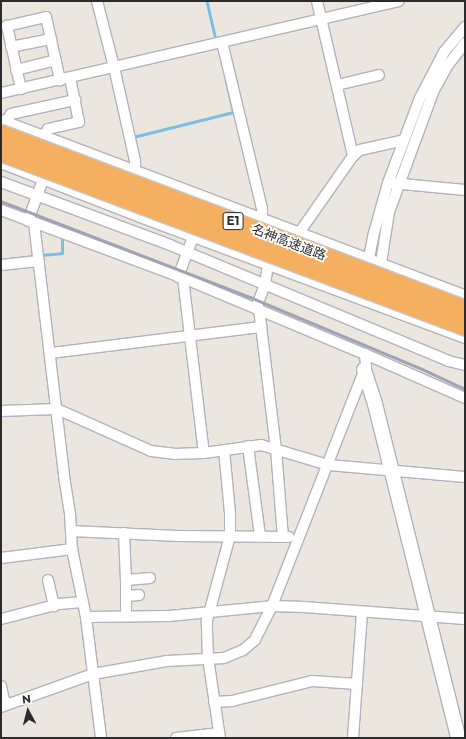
<!DOCTYPE html>
<meta charset="utf-8">
<style>
body{margin:0}
#map{position:relative;width:466px;height:739px;overflow:hidden;background:#ece7de;font-family:Montserrat,"Noto Sans JP",sans-serif}
div>[style]{position:absolute}
[style*='--x']{left:calc(var(--x)*1px);top:calc(var(--y)*1px);width:calc(var(--w)*1px);rotate:calc(var(--a)*1deg)}
.stream>*{height:2.5px;margin:-1.25px;padding:0 1.25px;transform-origin:1.25px;border-radius:1.25px;background:#78bee7}
.roads{filter:drop-shadow(1px 0 #b1b2bd) drop-shadow(-1px 0 #b1b2bd) drop-shadow(0 1px #b1b2bd) drop-shadow(0 -1px #b1b2bd)}
.street>*{height:10px;margin:-5px;padding:0 5px;transform-origin:5px;border-radius:5px;background:#fff}
.secondary>*{height:14px;margin:-7px;padding:0 7px;transform-origin:7px;border-radius:7px;background:#fff}
.rail>*{height:2.5px;margin:-1.25px;padding:0 1.25px;transform-origin:1.25px;border-radius:1.25px;background:#a1a2b4}
.bridges{filter:drop-shadow(1px 0 #c8c8c8) drop-shadow(-1px 0 #c8c8c8) drop-shadow(0 1px #c8c8c8) drop-shadow(0 -1px #c8c8c8)}
.highway-bridge>*{height:18px;margin:-9px;padding:0 9px;transform-origin:9px;border-radius:9px;background:#f4af61}
span{translate:-50% -50%;white-space:nowrap;text-align:center;line-height:1.15;-webkit-text-stroke:3.5px #fff;paint-order:stroke}
.shield-label span{padding:1px 3px;background:#fff;border:1px solid;border-radius:3px;-webkit-text-stroke-width:0}
.shield-label{font-size:12px;color:#2b2b2b;font-weight:700}
.street-label{font-size:13px;color:#2b2b2b}
.frame{position:absolute;inset:0;border:2px solid #2b2b2b;pointer-events:none}
.north{position:absolute;left:8px;top:691px;width:40px;height:40px;-webkit-text-stroke:3px #fff;paint-order:stroke;rotate:353deg;font-size:11px;font-weight:700;line-height:16px;text-align:center;color:#2b2b2b}
.north::after{content:'';display:block;margin:auto;width:14px;height:18px;background:#2b2b2b;clip-path:polygon(50% 0,100% 100%,50% 72%,0 100%)}
</style>
<div id="map">
<div class="stream">
<i style="--x:207;--y:1;--w:40;--a:77"></i>
<i style="--x:133;--y:137;--w:103;--a:-14"></i>
<i style="--x:233;--y:112;--w:32;--a:-103"></i>
<i style="--x:41;--y:255;--w:21;--a:-5"></i>
<i style="--x:62;--y:253;--w:14;--a:-90"></i>
<i style="--x:1;--y:260;--w:34;--a:-7"></i>
</div>
<div class="roads">
<div class="street">
<i style="--x:97;--y:1;--w:68;--a:75.6"></i>
<i style="--x:114;--y:67;--w:96;--a:77.4"></i>
<i style="--x:135;--y:161;--w:9;--a:90"></i>
<i style="--x:317;--y:1;--w:159;--a:76.9"></i>
<i style="--x:222;--y:42;--w:171;--a:76.5"></i>
<i style="--x:262;--y:208;--w:9;--a:90"></i>
<i style="--x:11;--y:47;--w:41;--a:-11.3"></i>
<i style="--x:16;--y:70;--w:41;--a:-14"></i>
<i style="--x:337;--y:85;--w:43;--a:-13.4"></i>
<i style="--x:21;--y:89;--w:65;--a:-102.5"></i>
<i style="--x:7;--y:26;--w:40;--a:-13"></i>
<i style="--x:46;--y:17;--w:65;--a:77.5"></i>
<i style="--x:1;--y:93;--w:408;--a:-13"></i>
<i style="--x:1;--y:120;--w:496;--a:20.7"></i>
<i style="--x:6;--y:122;--w:9;--a:-58"></i>
<i style="--x:11;--y:114;--w:66;--a:-12.3"></i>
<i style="--x:44;--y:135;--w:7;--a:-56"></i>
<i style="--x:48;--y:129;--w:32;--a:-13"></i>
<i style="--x:79;--y:122;--w:45;--a:-101.6"></i>
<i style="--x:1;--y:163;--w:149;--a:21.2"></i>
<i style="--x:140;--y:217;--w:347;--a:20.4"></i>
<i style="--x:1;--y:182;--w:180;--a:20.4"></i>
<i style="--x:170;--y:245;--w:301;--a:22.6"></i>
<i style="--x:448;--y:361;--w:17;--a:13"></i>
<i style="--x:392;--y:183;--w:73;--a:5.5"></i>
<i style="--x:1;--y:210;--w:194;--a:20.5"></i>
<i style="--x:183;--y:278;--w:197;--a:22.7"></i>
<i style="--x:365;--y:354;--w:12;--a:85"></i>
<i style="--x:366;--y:366;--w:258;--a:111.4"></i>
<i style="--x:272;--y:606;--w:38;--a:117"></i>
<i style="--x:255;--y:640;--w:16;--a:140"></i>
<i style="--x:243;--y:650;--w:21;--a:157"></i>
<i style="--x:224;--y:658;--w:57;--a:177"></i>
<i style="--x:167;--y:661;--w:75;--a:170"></i>
<i style="--x:93;--y:674;--w:98;--a:160.3"></i>
<i style="--x:28;--y:221;--w:50;--a:-70.1"></i>
<i style="--x:34;--y:223;--w:255;--a:83.2"></i>
<i style="--x:64;--y:476;--w:37;--a:81"></i>
<i style="--x:70;--y:513;--w:36;--a:87"></i>
<i style="--x:72;--y:549;--w:69;--a:78.4"></i>
<i style="--x:86;--y:617;--w:122;--a:82.9"></i>
<i style="--x:299;--y:233;--w:94;--a:-55"></i>
<i style="--x:353;--y:156;--w:9;--a:-41"></i>
<i style="--x:360;--y:150;--w:45;--a:-12.8"></i>
<i style="--x:369;--y:258;--w:25;--a:-79"></i>
<i style="--x:374;--y:233;--w:52;--a:-74.4"></i>
<i style="--x:388;--y:183;--w:91;--a:-69.4"></i>
<i style="--x:420;--y:98;--w:52;--a:-62.4"></i>
<i style="--x:444;--y:52;--w:33;--a:-50"></i>
<i style="--x:381;--y:263;--w:52;--a:-81.1"></i>
<i style="--x:389;--y:212;--w:130;--a:-69.8"></i>
<i style="--x:434;--y:90;--w:29;--a:-61"></i>
<i style="--x:448;--y:65;--w:28;--a:-52"></i>
<i style="--x:1;--y:265;--w:38;--a:-6"></i>
<i style="--x:178;--y:277;--w:48;--a:-69.3"></i>
<i style="--x:183;--y:278;--w:176;--a:83.2"></i>
<i style="--x:256;--y:308;--w:26;--a:-69"></i>
<i style="--x:265;--y:284;--w:19;--a:-81"></i>
<i style="--x:259;--y:309;--w:141;--a:83.1"></i>
<i style="--x:276;--y:449;--w:88;--a:85.5"></i>
<i style="--x:51;--y:353;--w:212;--a:-7.1"></i>
<i style="--x:365;--y:354;--w:109;--a:23.7"></i>
<i style="--x:1;--y:411;--w:56;--a:-2"></i>
<i style="--x:57;--y:409;--w:103;--a:24.1"></i>
<i style="--x:151;--y:451;--w:23;--a:7"></i>
<i style="--x:174;--y:454;--w:30;--a:-2"></i>
<i style="--x:204;--y:453;--w:58;--a:-8"></i>
<i style="--x:261;--y:445;--w:70;--a:16.6"></i>
<i style="--x:328;--y:465;--w:138;--a:5"></i>
<i style="--x:248;--y:446;--w:91;--a:82.4"></i>
<i style="--x:71;--y:531;--w:107;--a:2.7"></i>
<i style="--x:178;--y:536;--w:111;--a:0.5"></i>
<i style="--x:124;--y:533;--w:47;--a:87.6"></i>
<i style="--x:126;--y:580;--w:36;--a:90"></i>
<i style="--x:1;--y:558;--w:72;--a:-7.2"></i>
<i style="--x:48;--y:580;--w:27;--a:77"></i>
<i style="--x:126;--y:580;--w:24;--a:-5"></i>
<i style="--x:127;--y:596;--w:12;--a:-5"></i>
<i style="--x:86;--y:617;--w:83;--a:-0.7"></i>
<i style="--x:169;--y:616;--w:103;--a:-5.5"></i>
<i style="--x:272;--y:606;--w:32;--a:2"></i>
<i style="--x:304;--y:607;--w:161;--a:4.3"></i>
<i style="--x:1;--y:619;--w:60;--a:-14.5"></i>
<i style="--x:59;--y:604;--w:23;--a:-5"></i>
<i style="--x:1;--y:686;--w:14;--a:78"></i>
<i style="--x:4;--y:700;--w:5;--a:53"></i>
<i style="--x:214;--y:702;--w:18;--a:-3"></i>
<i style="--x:232;--y:701;--w:82;--a:-14"></i>
<i style="--x:312;--y:681;--w:45;--a:3.8"></i>
<i style="--x:176;--y:738;--w:43;--a:-6.6"></i>
<i style="--x:220;--y:738;--w:81;--a:-98.5"></i>
<i style="--x:208;--y:658;--w:37;--a:-92"></i>
<i style="--x:207;--y:621;--w:88;--a:-74.9"></i>
<i style="--x:230;--y:536;--w:23;--a:-90"></i>
<i style="--x:230;--y:513;--w:63;--a:-95.4"></i>
<i style="--x:353;--y:738;--w:126;--a:-85.9"></i>
</div>
<div class="secondary">
<i style="--x:364;--y:370;--w:36;--a:72"></i>
<i style="--x:375;--y:404;--w:344;--a:76"></i>
</div>
</div>
<div class="rail">
<i style="--x:1;--y:201;--w:267;--a:21.1"></i>
<i style="--x:250;--y:297;--w:186;--a:22.7"></i>
<i style="--x:422;--y:369;--w:47;--a:24.9"></i>
</div>
<div class="bridges">
<div class="highway-bridge">
<i style="--x:1;--y:134;--w:496;--a:20.7"></i>
<i style="--x:1;--y:152;--w:496;--a:20.6"></i>
</div>
</div>
<div class="shield-label">
<span style="left:233px;top:221px">E1</span>
</div>
<div class="street-label">
<span style="left:289px;top:242px;rotate:21deg">名神高速道路</span>
</div>
<div class="frame"></div>
<div class="north">N</div>
</div>
